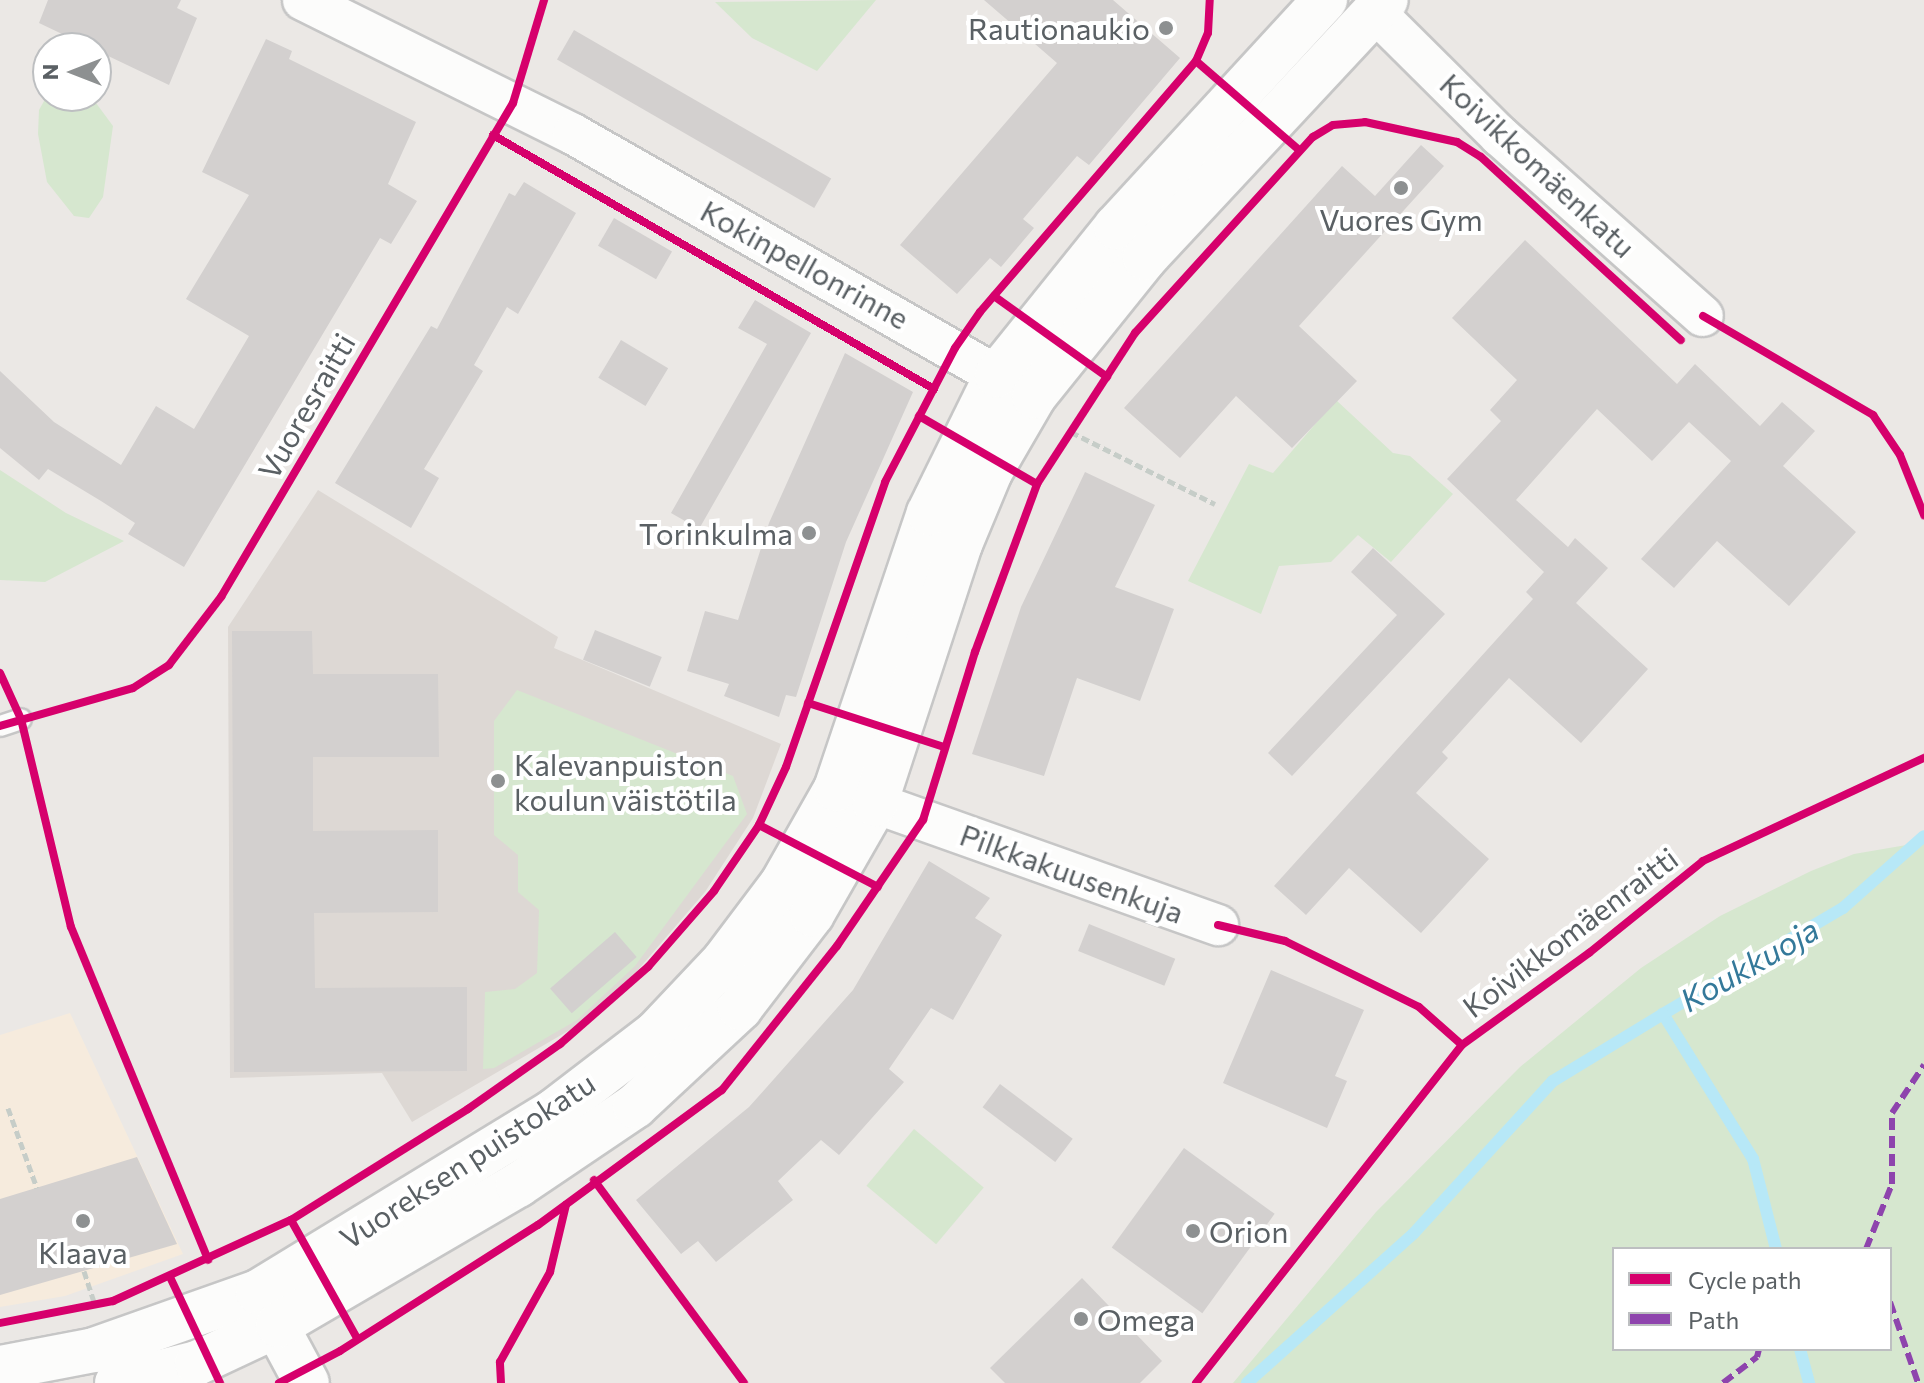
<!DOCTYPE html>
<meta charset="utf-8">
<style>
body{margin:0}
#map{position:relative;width:1924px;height:1383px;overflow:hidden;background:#ebe8e5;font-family:Commissioner,sans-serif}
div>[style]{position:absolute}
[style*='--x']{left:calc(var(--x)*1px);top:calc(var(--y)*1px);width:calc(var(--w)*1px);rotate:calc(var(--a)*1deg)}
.commercial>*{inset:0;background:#f6ebdd}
.education>*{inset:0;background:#ddd8d4}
.green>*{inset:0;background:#d6e7cf;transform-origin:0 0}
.stream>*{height:12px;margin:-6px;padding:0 6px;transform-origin:6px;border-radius:6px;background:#b7e8f7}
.building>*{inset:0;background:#d3d0cf;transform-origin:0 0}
.path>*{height:5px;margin-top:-2.5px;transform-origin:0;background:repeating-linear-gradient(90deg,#c6cdc8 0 8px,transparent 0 12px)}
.roads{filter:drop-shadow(2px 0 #c6c6c6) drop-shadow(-2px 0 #c6c6c6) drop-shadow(0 2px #c6c6c6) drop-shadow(0 -2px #c6c6c6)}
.service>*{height:20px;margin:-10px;padding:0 10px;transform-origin:10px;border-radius:10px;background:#fcfcfb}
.minor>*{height:40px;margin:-20px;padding:0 20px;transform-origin:20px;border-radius:20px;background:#fcfcfb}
.tertiary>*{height:44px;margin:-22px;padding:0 22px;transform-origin:22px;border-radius:22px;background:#fcfcfb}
.secondary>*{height:44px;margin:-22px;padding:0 22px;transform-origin:22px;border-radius:22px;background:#fcfcfb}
.quiet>*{height:6px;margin-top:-3px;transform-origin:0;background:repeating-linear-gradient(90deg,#8e44ad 0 12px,transparent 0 18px)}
.cycleway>*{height:8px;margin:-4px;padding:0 4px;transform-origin:4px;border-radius:4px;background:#d6006c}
.dots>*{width:22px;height:22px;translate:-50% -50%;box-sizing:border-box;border:4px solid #fff;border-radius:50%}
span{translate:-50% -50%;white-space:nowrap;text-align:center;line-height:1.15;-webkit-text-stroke:8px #fff;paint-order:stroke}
.poi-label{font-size:30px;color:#5a6064}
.right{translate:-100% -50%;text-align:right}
.left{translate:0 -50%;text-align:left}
.street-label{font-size:30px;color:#5a6064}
.water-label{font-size:32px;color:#34799a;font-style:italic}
.legend{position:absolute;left:1612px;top:1247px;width:280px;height:104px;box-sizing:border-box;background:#fff;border:2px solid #bdbfc1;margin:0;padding:10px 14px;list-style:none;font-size:24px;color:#5a6064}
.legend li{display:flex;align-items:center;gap:16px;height:40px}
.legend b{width:40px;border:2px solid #bdbfc1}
.north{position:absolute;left:32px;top:32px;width:80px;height:80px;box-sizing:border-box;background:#fff;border:2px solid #bdbfc1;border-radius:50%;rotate:270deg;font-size:22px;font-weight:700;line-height:32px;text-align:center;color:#5a6064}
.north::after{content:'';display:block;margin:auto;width:28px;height:36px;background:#8d9091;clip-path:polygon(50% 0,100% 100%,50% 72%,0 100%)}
</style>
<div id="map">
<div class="commercial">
<i style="clip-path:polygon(70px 1013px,183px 1254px,65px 1296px,0 1307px,0 1035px)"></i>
</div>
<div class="education">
<i style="clip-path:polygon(318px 490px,558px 637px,554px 648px,781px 744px,753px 818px,705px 892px,637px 971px,580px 1024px,412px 1122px,382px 1073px,230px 1078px,228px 627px)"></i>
</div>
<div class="green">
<i style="clip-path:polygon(876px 0,817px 71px,752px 38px,715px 2px)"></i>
<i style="clip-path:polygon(48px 94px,80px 96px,96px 103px,113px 126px,103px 197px,89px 218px,74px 216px,47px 182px,38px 134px,39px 110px)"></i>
<i style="clip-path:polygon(1336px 400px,1393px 453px,1410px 456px,1453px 494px,1391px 562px,1358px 535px,1331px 562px,1279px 566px,1261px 614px,1188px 581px,1249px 464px,1273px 473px)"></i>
<i style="clip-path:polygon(0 470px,66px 513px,124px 541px,45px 582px,0 580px)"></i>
<i style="clip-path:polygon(517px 690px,733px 776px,747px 814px,635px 966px,577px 1020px,494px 1068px,483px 1069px,485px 992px,515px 989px,537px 973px,539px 910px,518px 892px,518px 855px,494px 835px,494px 721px)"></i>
<i style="clip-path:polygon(evenodd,1924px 842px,1924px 1383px,1233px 1383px,1376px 1212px,1520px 1067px,1641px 968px,1720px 916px,1811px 871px,1854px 854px,1924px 842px,1614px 1249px,1890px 1249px,1890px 1349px,1614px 1349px,1614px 1249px)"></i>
<i style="left:914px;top:1129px;width:91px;height:74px;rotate:40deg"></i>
</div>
<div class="stream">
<i style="--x:1776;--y:1249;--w:93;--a:-104.3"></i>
<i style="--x:1753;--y:1159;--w:171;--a:-121.8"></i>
<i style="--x:1663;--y:1014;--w:209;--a:-30.5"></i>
<i style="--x:1843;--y:908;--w:108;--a:-41.6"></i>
<i style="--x:1800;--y:1349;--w:35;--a:75"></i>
<i style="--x:1247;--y:1383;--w:224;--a:-41.9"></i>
<i style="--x:1414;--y:1233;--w:206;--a:-47.6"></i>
<i style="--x:1553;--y:1081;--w:129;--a:-31.3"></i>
</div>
<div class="building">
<i style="clip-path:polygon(48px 0,181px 0,177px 8px,197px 18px,169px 85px,39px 23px)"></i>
<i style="clip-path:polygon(984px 0,1113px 0,1180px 58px,1089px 165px,1077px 156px,1023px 219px,1034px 228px,1001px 267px,990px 258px,957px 294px,900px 245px,1057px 63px)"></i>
<i style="left:574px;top:30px;width:297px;height:34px;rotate:30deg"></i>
<i style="clip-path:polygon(266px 39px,292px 51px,289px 59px,416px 122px,388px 184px,417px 201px,391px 244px,380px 238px,184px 567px,128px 534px,135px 523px,101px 501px,48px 469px,39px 480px,0 448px,0 371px,54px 422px,121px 465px,156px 406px,194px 429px,249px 336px,186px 299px,249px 195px,202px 172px)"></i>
<i style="clip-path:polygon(1421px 145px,1444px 166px,1299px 326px,1357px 381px,1292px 448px,1236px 396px,1180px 458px,1124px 408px,1342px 166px,1375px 196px)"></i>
<i style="clip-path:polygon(524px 182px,576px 213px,518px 314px,507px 307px,474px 365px,483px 371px,424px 469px,439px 478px,411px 528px,335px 483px,431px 326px,437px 329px,509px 193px,515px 196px)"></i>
<i style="left:614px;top:218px;width:67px;height:32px;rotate:30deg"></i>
<i style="clip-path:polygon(1525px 240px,1677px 384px,1695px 364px,1760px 426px,1782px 402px,1815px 431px,1783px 466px,1856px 532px,1789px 606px,1717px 541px,1674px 588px,1641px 559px,1731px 461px,1689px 422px,1652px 461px,1597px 409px,1516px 500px,1568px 547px,1575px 538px,1608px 568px,1576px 603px,1648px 669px,1581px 743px,1509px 678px,1442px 752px,1448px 758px,1416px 793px,1489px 859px,1421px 933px,1349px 868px,1306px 915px,1274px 886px,1533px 599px,1526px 592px,1544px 572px,1447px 479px,1501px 421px,1490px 410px,1517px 380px,1452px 318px)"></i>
<i style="clip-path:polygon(755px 300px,811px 333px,699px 529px,671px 513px,767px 344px,738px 328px)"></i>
<i style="left:621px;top:340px;width:55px;height:44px;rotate:31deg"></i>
<i style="clip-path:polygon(845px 353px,913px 392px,846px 542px,796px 697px,786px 695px,779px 717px,724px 696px,729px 684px,687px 671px,705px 611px,738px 620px,769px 523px)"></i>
<i style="clip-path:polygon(1085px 472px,1155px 505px,1115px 587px,1174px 609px,1140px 701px,1077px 678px,1044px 776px,972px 754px,1021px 607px)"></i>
<i style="clip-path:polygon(1373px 548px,1445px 614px,1292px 776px,1268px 753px,1397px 615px,1351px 572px)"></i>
<i style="left:595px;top:630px;width:72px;height:32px;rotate:22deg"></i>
<i style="clip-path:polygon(232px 631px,312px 631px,313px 674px,438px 674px,439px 757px,313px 757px,313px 831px,438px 830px,438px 912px,314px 913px,315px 988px,467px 987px,467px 1071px,234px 1072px)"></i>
<i style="clip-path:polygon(929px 861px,990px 898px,975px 918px,1002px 935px,953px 1020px,931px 1008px,889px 1069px,904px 1082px,839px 1155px,821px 1140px,778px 1181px,793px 1200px,716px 1262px,698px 1241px,681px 1254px,636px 1200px,749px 1107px,853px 990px)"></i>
<i style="left:1089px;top:924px;width:93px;height:29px;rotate:22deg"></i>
<i style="left:615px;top:932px;width:33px;height:86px;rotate:49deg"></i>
<i style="clip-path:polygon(1271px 970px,1364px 1010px,1335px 1076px,1347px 1081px,1327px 1128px,1223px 1083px)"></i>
<i style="left:1000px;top:1084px;width:91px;height:29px;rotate:37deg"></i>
<i style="left:1184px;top:1148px;width:112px;height:123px;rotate:36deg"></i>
<i style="clip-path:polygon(137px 1157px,177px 1244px,0 1295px,0 1199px)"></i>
<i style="clip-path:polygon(1082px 1278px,1162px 1361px,1140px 1383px,1005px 1383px,990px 1368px)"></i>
</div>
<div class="path">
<i style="--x:1071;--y:432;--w:161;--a:26.6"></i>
<i style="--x:8;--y:1108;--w:85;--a:70.1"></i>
<i style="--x:84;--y:1271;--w:36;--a:72"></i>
</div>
<div class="roads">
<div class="service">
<i style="--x:0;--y:726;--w:22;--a:-18"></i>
</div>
<div class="minor">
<i style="--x:303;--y:0;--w:301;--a:26.4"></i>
<i style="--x:573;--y:134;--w:519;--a:29.68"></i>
<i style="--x:1375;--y:12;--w:176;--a:44.8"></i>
<i style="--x:1500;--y:136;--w:271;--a:41.6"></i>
<i style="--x:847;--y:793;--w:394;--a:19.6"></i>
</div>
<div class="tertiary">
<i style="--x:259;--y:1294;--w:101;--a:61.7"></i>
</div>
<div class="secondary">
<i style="--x:0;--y:1368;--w:96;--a:-10.8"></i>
<i style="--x:94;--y:1350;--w:174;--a:-19.5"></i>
<i style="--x:258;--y:1292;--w:346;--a:-31.4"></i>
<i style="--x:553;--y:1112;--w:130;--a:-37.5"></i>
<i style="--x:656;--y:1033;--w:99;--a:-46.6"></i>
<i style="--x:724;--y:961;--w:96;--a:-53"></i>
<i style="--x:782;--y:884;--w:109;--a:-60.4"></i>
<i style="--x:836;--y:789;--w:291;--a:-71.4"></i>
<i style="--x:929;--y:513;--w:154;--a:-63.8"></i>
<i style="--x:997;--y:375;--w:190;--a:-51.2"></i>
<i style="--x:1116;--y:227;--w:309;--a:-47.4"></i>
<i style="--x:117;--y:1383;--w:82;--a:-14"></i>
<i style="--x:197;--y:1363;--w:89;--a:-25.1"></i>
<i style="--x:278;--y:1325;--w:278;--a:-30.3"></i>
<i style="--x:518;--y:1185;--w:141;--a:-34"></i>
<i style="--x:635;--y:1106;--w:144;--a:-43"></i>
<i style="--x:740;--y:1008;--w:118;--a:-52.5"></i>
<i style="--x:812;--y:914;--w:127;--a:-60.2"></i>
<i style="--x:875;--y:804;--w:274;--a:-71.9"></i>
<i style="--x:960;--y:544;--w:78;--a:-67.4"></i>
<i style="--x:990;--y:472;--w:88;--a:-59.9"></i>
<i style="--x:1034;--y:396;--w:177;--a:-51.2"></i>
<i style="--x:1145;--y:258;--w:353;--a:-47"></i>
</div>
</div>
<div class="quiet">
<i style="--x:1866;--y:1249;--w:70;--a:-68.2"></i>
<i style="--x:1892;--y:1184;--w:71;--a:-90"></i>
<i style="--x:1892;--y:1113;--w:58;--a:-56.3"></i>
<i style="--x:1890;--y:1302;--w:86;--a:70.9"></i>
<i style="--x:1723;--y:1383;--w:43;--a:-37.4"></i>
<i style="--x:1757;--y:1357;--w:8;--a:-76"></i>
</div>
<div class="cycleway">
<i style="--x:1196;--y:61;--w:136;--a:40.8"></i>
<i style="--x:493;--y:135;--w:509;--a:29.94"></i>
<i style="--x:994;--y:296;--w:139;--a:35.6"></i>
<i style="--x:1703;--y:316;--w:197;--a:30.2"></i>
<i style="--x:1873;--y:415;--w:48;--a:56"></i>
<i style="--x:1900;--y:455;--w:65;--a:68.2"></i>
<i style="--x:919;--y:416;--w:136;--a:30"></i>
<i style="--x:0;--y:673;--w:51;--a:65.5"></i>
<i style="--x:21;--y:719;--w:214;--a:76.5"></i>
<i style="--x:71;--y:927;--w:360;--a:67.6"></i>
<i style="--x:808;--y:703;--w:143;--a:17.9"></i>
<i style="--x:0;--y:726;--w:138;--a:-15.9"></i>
<i style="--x:133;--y:688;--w:43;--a:-32.6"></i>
<i style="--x:169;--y:665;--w:86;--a:-52.6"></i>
<i style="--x:221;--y:597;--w:574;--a:-59.41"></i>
<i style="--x:513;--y:103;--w:108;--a:-73.2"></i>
<i style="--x:759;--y:825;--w:134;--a:27.5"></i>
<i style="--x:1218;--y:925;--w:69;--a:13.4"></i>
<i style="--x:1285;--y:941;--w:149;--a:26.2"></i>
<i style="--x:1419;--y:1007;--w:57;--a:41.5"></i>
<i style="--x:594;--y:1180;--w:252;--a:53.5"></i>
<i style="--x:291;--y:1220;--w:135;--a:60.8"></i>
<i style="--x:170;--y:1277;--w:117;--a:64.7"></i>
<i style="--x:0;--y:1323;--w:115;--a:-11"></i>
<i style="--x:113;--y:1301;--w:196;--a:-24.5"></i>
<i style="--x:291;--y:1220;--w:209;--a:-32.1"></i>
<i style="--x:468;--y:1109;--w:113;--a:-35.2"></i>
<i style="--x:560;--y:1044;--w:117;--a:-41.2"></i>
<i style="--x:648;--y:967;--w:101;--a:-49"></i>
<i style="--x:714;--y:891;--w:80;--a:-55.7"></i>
<i style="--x:759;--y:825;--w:64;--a:-65"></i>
<i style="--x:786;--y:767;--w:302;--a:-70.8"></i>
<i style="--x:885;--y:482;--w:151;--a:-62.4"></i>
<i style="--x:955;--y:348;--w:44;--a:-55.2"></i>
<i style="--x:980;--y:312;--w:331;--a:-49.3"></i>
<i style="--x:1196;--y:61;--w:30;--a:-67"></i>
<i style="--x:1208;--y:33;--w:33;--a:-87"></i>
<i style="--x:279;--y:1383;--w:69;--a:-27.7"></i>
<i style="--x:340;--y:1351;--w:235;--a:-32.5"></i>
<i style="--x:538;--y:1225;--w:228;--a:-36.3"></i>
<i style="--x:722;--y:1090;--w:184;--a:-51.4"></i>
<i style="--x:837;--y:946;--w:153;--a:-55.7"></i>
<i style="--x:923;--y:820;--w:176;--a:-72.8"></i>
<i style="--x:975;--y:652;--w:179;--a:-69.7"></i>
<i style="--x:1037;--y:484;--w:180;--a:-57"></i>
<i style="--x:1135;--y:333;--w:265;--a:-47.8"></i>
<i style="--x:1313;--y:137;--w:23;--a:-31"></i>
<i style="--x:1333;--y:125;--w:32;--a:-5"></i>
<i style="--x:1365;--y:122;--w:94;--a:12.3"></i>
<i style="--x:1457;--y:142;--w:28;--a:32"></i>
<i style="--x:1481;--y:157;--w:271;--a:42.5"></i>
<i style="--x:501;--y:1383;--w:21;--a:-93"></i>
<i style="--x:500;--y:1362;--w:103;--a:-60.9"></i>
<i style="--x:550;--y:1272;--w:69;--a:-76.6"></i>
<i style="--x:1196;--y:1383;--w:430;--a:-51.8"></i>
<i style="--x:1462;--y:1045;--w:157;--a:-35.9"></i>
<i style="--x:1589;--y:953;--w:146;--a:-38.9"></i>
<i style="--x:1703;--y:861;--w:244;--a:-25"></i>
</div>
<div class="dots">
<i style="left:1166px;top:28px;background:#8d9091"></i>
<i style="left:1401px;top:188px;background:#8d9091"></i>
<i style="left:809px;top:533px;background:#8d9091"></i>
<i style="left:498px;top:781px;background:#8d9091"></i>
<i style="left:83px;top:1221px;background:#8d9091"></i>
<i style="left:1193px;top:1231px;background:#8d9091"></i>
<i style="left:1081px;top:1319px;background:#8d9091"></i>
</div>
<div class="poi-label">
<span class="right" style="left:1150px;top:28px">Rautionaukio</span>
<span style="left:1401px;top:219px">Vuores Gym</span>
<span class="right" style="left:793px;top:533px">Torinkulma</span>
<span class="left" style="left:514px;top:781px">Kalevanpuiston<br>koulun väistötila</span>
<span class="left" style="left:1209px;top:1231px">Orion</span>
<span style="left:83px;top:1252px">Klaava</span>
<span class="left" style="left:1097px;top:1319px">Omega</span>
</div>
<div class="street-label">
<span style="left:1538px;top:165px;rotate:43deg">Koivikkomäenkatu</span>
<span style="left:805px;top:264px;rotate:29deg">Kokinpellonrinne</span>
<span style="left:306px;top:406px;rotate:-60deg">Vuoresraitti</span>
<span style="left:1072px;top:873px;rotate:20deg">Pilkkakuusenkuja</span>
<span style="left:1570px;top:932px;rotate:-37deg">Koivikkomäenraitti</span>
<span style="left:467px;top:1160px;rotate:-33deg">Vuoreksen puistokatu</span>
</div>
<div class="water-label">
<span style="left:1749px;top:964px;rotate:-30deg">Koukkuoja</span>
</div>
<ul class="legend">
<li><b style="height:10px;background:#d6006c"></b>Cycle path</li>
<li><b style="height:10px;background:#8e44ad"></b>Path</li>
</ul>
<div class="north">N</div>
</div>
